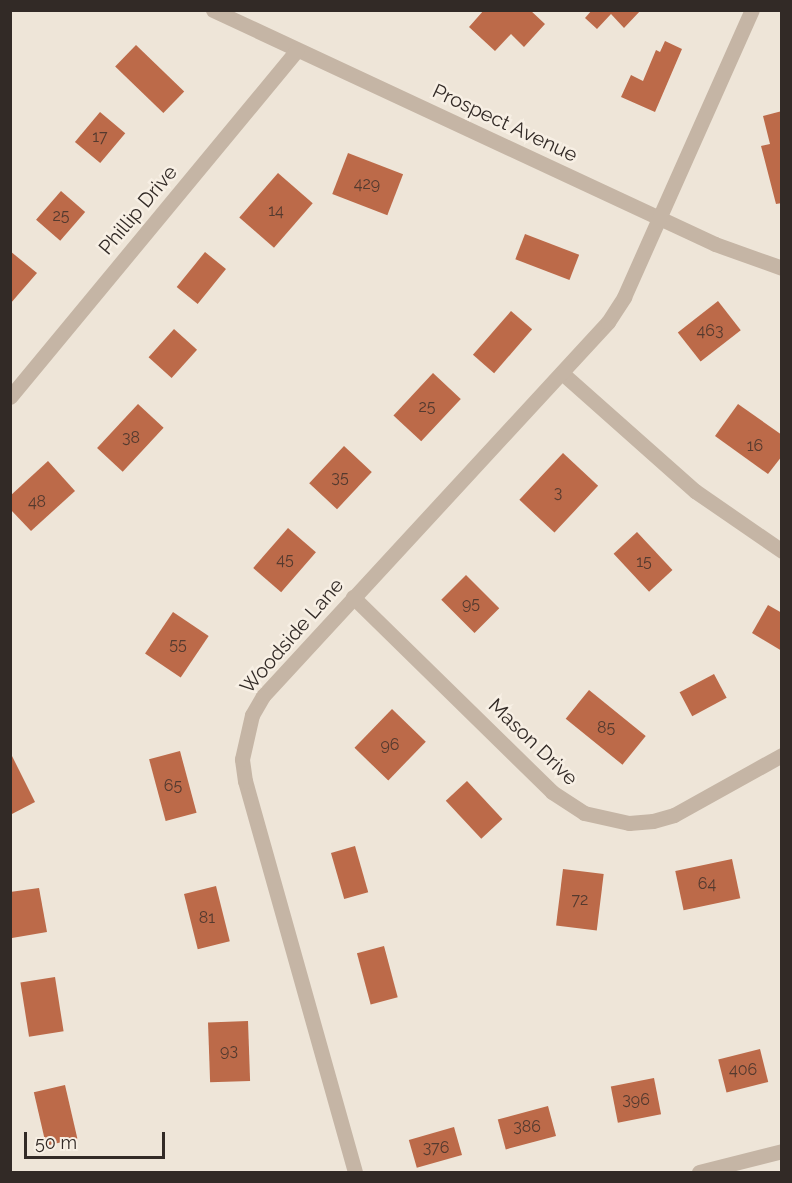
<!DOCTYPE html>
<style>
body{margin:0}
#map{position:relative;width:792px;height:1183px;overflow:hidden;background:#eee5d8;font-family:Raleway,sans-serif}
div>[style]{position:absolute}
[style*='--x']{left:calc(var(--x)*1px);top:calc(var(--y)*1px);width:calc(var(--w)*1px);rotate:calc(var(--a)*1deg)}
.building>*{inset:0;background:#bc6a49;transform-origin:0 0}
.minor>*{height:15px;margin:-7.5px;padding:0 7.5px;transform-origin:7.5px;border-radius:7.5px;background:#c5b5a5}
span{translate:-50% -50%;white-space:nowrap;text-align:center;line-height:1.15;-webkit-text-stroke:5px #f7efe4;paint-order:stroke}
.number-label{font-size:16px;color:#543a2f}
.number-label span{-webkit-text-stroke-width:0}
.street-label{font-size:20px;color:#322a26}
.frame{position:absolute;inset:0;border:12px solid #322a26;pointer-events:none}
.scale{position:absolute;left:24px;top:1132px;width:141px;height:27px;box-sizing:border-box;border:3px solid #322a26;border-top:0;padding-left:8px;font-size:18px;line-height:21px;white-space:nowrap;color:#322a26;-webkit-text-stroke:4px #f7efe4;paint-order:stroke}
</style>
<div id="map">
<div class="building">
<i style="clip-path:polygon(484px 10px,530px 10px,545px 24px,524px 47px,511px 34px,495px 51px,469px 27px)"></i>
<i style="clip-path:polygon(592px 10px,641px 10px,624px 28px,611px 14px,597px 29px,585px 18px)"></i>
<i style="clip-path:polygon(665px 41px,682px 49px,655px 112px,621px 97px,631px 75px,643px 81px,656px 50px,660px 52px)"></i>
<i style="left:136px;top:45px;width:67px;height:30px;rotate:44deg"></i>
<i style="clip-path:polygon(782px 111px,782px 203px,776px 204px,761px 146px,770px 144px,763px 116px)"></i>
<i style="left:100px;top:112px;width:33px;height:39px;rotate:40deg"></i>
<i style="left:348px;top:153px;width:59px;height:44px;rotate:21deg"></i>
<i style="left:278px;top:173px;width:46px;height:59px;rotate:41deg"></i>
<i style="left:61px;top:191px;width:32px;height:38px;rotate:41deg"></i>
<i style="left:525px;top:234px;width:58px;height:27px;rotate:21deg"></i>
<i style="clip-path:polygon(10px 251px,37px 273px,10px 304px)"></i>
<i style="left:205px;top:252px;width:27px;height:45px;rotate:39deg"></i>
<i style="left:718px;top:301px;width:37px;height:51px;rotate:52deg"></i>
<i style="left:511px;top:311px;width:28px;height:58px;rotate:41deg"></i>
<i style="left:174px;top:329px;width:31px;height:38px;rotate:42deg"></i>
<i style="left:433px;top:373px;width:38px;height:58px;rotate:43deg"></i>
<i style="left:138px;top:404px;width:35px;height:60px;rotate:43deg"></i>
<i style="clip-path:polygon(738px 404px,782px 435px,782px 456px,768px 474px,715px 436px)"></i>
<i style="left:344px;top:446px;width:38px;height:51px;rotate:43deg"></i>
<i style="left:563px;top:453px;width:48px;height:64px;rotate:43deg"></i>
<i style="clip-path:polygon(48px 461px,75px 491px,31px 531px,10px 509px,10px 496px)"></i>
<i style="left:288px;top:528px;width:37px;height:53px;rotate:41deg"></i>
<i style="left:637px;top:532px;width:52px;height:32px;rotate:47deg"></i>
<i style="left:466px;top:575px;width:47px;height:35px;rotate:45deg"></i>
<i style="clip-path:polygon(768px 605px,782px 613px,782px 651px,752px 633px)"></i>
<i style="left:173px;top:612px;width:43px;height:50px;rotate:34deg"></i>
<i style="left:714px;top:674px;width:27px;height:39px;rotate:62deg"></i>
<i style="left:589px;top:690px;width:73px;height:37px;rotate:39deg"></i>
<i style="left:392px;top:709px;width:47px;height:54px;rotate:44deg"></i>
<i style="left:180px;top:751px;width:64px;height:32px;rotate:75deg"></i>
<i style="clip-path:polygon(10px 752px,35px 802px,10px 815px)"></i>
<i style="left:467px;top:781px;width:52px;height:29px;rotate:47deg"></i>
<i style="left:355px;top:846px;width:48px;height:25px;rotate:74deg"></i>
<i style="left:732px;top:859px;width:40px;height:58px;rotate:78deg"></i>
<i style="left:563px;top:869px;width:41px;height:57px;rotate:7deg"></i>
<i style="left:216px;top:886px;width:57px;height:33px;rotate:76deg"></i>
<i style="clip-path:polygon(39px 888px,47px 932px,12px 938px,10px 892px)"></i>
<i style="left:384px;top:946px;width:53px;height:28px;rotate:75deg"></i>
<i style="left:55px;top:977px;width:55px;height:35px;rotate:81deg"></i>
<i style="left:248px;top:1021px;width:60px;height:40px;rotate:88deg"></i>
<i style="left:760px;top:1049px;width:34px;height:43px;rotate:76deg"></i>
<i style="left:654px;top:1078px;width:37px;height:44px;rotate:79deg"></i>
<i style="left:65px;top:1085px;width:55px;height:32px;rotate:77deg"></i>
<i style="left:548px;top:1106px;width:31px;height:52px;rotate:75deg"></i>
<i style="left:454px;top:1127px;width:29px;height:47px;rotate:74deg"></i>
</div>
<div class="minor">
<i style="--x:213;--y:10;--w:554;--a:24.99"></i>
<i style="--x:715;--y:244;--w:71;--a:19.7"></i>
<i style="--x:562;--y:373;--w:178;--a:41.6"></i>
<i style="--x:695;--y:491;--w:106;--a:34.6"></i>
<i style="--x:10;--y:397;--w:450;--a:-50.4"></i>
<i style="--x:353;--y:597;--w:279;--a:44.4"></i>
<i style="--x:552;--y:792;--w:38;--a:33"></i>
<i style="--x:584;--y:813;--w:46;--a:12.5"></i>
<i style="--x:629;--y:823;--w:24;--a:-5"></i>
<i style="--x:653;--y:821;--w:22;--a:-16"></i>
<i style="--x:674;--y:815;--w:124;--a:-29.1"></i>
<i style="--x:355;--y:1172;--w:406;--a:-105.7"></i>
<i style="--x:245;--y:781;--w:22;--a:-98"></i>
<i style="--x:242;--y:759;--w:45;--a:-77.2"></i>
<i style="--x:252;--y:715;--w:22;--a:-60"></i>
<i style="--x:263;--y:696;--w:509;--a:-47.31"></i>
<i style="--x:608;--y:322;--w:30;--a:-57"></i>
<i style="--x:624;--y:297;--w:314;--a:-66"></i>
<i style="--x:699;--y:1172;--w:86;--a:-14.2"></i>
</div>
<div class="number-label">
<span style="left:100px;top:137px">17</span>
<span style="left:367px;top:184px">429</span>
<span style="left:276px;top:211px">14</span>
<span style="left:61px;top:216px">25</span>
<span style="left:710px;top:331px">463</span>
<span style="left:427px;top:407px">25</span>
<span style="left:131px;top:438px">38</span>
<span style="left:755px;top:446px">16</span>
<span style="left:340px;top:478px">35</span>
<span style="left:558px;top:493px">3</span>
<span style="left:37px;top:502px">48</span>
<span style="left:285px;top:560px">45</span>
<span style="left:644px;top:562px">15</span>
<span style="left:471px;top:604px">95</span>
<span style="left:178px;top:645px">55</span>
<span style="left:606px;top:728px">85</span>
<span style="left:390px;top:745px">96</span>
<span style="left:173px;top:786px">65</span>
<span style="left:707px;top:884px">64</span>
<span style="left:580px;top:900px">72</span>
<span style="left:207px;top:918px">81</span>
<span style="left:229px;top:1051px">93</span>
<span style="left:743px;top:1070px">406</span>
<span style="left:636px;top:1100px">396</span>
<span style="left:527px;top:1127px">386</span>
<span style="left:436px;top:1148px">376</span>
</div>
<div class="street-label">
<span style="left:505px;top:123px;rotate:25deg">Prospect Avenue</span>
<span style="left:138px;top:210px;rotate:-50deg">Phillip Drive</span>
<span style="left:292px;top:636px;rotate:-49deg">Woodside Lane</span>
<span style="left:533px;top:742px;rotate:44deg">Mason Drive</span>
</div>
<div class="frame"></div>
<div class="scale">50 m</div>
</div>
